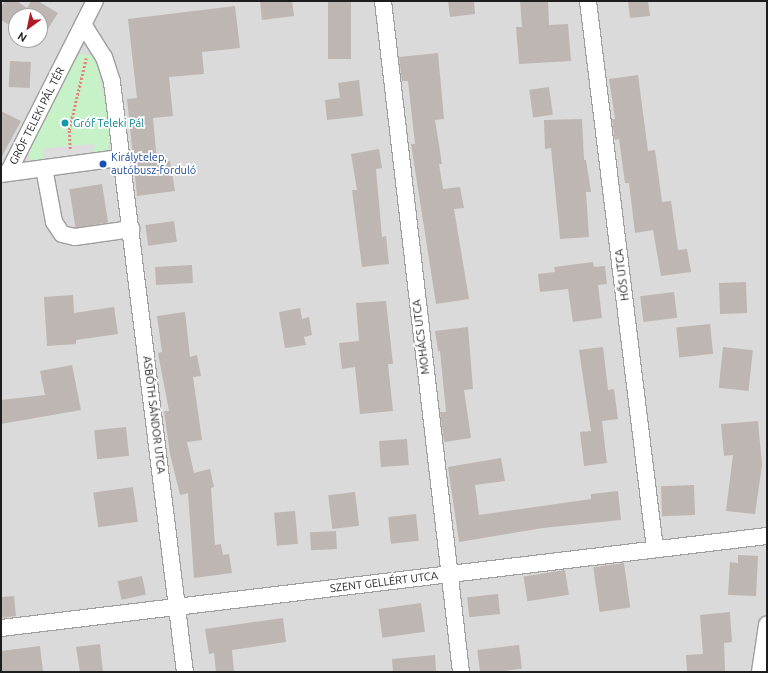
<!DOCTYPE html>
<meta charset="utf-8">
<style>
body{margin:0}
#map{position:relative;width:768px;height:673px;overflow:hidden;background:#edeae5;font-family:Ubuntu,sans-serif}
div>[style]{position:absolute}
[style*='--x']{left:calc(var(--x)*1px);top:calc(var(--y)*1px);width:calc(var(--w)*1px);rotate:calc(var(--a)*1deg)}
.residential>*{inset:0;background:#dbdada}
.park>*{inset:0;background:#c7f2c8}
.parking>*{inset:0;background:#ddd;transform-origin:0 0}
.building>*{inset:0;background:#bdb6b2;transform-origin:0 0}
.path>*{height:2.5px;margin-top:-1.25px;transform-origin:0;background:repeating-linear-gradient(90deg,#e8807b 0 2px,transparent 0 4px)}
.roads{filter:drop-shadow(1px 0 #9e9e9e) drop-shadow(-1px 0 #9e9e9e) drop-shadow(0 1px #9e9e9e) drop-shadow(0 -1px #9e9e9e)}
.minor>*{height:16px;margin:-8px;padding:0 8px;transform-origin:8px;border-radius:8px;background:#fff}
.dots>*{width:11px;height:11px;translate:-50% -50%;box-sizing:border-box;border:2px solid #fff;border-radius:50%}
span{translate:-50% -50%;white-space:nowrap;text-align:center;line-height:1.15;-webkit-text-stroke:3.5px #fff;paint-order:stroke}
.street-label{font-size:11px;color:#1d1d1d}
.culture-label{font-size:11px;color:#0d838f}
.left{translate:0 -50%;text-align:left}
.transit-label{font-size:11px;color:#164399}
.frame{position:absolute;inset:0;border:2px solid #1d1d1d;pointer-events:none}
.north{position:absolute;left:8px;top:8px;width:40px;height:40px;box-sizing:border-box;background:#fff;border:1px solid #a5a5a5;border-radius:50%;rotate:213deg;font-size:11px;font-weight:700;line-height:16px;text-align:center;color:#1d1d1d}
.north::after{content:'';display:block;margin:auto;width:14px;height:18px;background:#b11923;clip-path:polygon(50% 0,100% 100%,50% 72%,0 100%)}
</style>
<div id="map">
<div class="residential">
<i style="clip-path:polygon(evenodd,1px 1px,767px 1px,767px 672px,1px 672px,1px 1px,16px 16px,40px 16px,40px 40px,16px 40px,16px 16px)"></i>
</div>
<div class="park">
<i style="clip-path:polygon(81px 54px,92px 56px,97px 61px,111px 135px,109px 146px,104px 153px,94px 156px,93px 144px,43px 151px,44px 162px,34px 162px,29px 158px,28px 152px,76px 57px)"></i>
</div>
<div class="parking">
<i style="left:93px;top:144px;width:12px;height:50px;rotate:85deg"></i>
</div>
<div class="building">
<i style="clip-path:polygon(5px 1px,17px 1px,27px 8px,31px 1px,38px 1px,58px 13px,39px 43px,34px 40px,40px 40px,40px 16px,16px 16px,16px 29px,1px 20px,1px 7px)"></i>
<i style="clip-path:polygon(260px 1px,292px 1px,294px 16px,262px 20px)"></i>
<i style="left:328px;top:1px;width:23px;height:58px"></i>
<i style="clip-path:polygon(448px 1px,474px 1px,475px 14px,450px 17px)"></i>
<i style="clip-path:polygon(520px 1px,548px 1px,549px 25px,568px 24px,571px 61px,519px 64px,516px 27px,522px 27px)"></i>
<i style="clip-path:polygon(628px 1px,648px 1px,650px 16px,630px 18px)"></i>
<i style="clip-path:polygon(235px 6px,240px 48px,202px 52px,204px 74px,169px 77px,173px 116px,153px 118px,157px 162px,170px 161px,175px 191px,137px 196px,127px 99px,137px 98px,128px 19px)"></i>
<i style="clip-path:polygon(438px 53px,444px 119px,435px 120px,442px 164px,439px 164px,443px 189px,460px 187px,464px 208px,454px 209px,469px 299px,436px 304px,411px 144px,415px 144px,408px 81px,402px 81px,399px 57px)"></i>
<i style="left:10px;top:61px;width:21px;height:26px;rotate:3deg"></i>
<i style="clip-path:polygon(638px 75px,648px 151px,655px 150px,662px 202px,671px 201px,678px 250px,687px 249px,691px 272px,661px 276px,653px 230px,635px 233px,629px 183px,625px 183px,619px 139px,615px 140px,612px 119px,615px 119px,609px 79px)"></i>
<i style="clip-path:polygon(359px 80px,363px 116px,327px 120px,325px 100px,340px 98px,338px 83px)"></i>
<i style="left:549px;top:87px;width:28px;height:20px;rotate:82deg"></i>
<i style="clip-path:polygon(1px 111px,21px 121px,1px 158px)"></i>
<i style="clip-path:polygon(582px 119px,584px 160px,586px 160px,591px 192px,586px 192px,589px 237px,560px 239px,551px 148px,545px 149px,544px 120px)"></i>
<i style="clip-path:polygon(379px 149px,382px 168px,376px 169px,382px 237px,386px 236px,389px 264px,362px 267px,352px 190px,357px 190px,351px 154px)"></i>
<i style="left:102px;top:184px;width:39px;height:33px;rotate:81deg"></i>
<i style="left:174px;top:221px;width:21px;height:29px;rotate:82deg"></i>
<i style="clip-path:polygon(593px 262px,594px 267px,605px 266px,607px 284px,598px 285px,602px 318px,573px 322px,568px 289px,540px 292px,538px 274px,555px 272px,554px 267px)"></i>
<i style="left:192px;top:265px;width:18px;height:37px;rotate:87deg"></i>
<i style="left:746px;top:282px;width:31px;height:27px;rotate:88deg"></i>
<i style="left:674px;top:292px;width:26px;height:34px;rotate:83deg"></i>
<i style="clip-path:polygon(73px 295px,74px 313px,114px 307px,118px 334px,76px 340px,76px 344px,47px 346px,44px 297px)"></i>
<i style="clip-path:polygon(386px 301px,393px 364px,388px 364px,393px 411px,360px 414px,355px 367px,342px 369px,339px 343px,359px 341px,356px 303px)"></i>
<i style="clip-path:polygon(300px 308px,302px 319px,309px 317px,312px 335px,304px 337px,306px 345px,285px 348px,279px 312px)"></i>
<i style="clip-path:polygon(185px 312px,190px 357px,197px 355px,201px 376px,193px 377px,202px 440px,187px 442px,194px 473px,210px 469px,214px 487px,211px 488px,215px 545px,221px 544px,223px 555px,229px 554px,232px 573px,194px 578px,188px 493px,180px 495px,170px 454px,164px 411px,169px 411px,158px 353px,162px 352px,157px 316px)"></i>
<i style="left:710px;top:324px;width:30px;height:34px;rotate:84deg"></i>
<i style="clip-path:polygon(468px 327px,473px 389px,464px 390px,471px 438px,444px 442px,440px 412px,446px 412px,440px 351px,438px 351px,435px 331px)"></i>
<i style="clip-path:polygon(603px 347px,608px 390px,614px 389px,618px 419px,602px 421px,607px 463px,584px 466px,580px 432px,591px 431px,579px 350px)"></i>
<i style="left:723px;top:347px;width:30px;height:41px;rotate:6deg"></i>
<i style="clip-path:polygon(72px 365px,81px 410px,1px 424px,1px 400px,45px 395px,40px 371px)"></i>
<i style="clip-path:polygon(758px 421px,762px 465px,755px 514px,726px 511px,733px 455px,724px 456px,721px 424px)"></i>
<i style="left:126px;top:427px;width:29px;height:32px;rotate:84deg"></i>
<i style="left:407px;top:439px;width:26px;height:28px;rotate:86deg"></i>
<i style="clip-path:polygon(501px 458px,505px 481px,475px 485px,479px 515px,591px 499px,591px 494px,618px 491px,621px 520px,543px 528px,459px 542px,448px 467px)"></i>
<i style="left:694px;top:485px;width:30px;height:33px;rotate:88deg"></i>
<i style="left:133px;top:487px;width:35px;height:40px;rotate:82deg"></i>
<i style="left:355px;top:492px;width:34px;height:27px;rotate:83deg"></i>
<i style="left:295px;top:511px;width:33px;height:21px;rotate:85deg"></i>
<i style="left:416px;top:514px;width:27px;height:28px;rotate:84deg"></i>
<i style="left:336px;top:531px;width:18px;height:26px;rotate:87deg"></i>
<i style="clip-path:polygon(738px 555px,758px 556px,756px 596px,728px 595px,730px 562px,738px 563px)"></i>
<i style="left:624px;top:563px;width:45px;height:31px;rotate:82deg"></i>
<i style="left:565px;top:570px;width:25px;height:42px;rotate:81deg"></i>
<i style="left:142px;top:576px;width:19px;height:25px;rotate:78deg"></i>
<i style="left:498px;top:594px;width:20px;height:31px;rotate:84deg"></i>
<i style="clip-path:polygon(14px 596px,16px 616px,1px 618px,1px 597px)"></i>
<i style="left:421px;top:603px;width:29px;height:43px;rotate:82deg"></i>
<i style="clip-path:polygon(730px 612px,732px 642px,724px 643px,725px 672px,687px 672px,686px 655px,703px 654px,700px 615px)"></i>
<i style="clip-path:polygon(283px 618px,286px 642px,232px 650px,234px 672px,216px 672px,214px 653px,209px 654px,205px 629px)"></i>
<i style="clip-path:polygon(100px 644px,103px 672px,80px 672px,76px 647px)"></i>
<i style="left:519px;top:645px;width:24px;height:42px;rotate:83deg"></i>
<i style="clip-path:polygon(40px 646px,43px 672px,1px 672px,1px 651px)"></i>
<i style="clip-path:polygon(435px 655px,436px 672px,393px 672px,392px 659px)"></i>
</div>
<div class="path">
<i style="--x:70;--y:149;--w:19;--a:-93"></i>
<i style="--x:69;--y:130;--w:74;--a:-76.7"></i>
</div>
<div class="roads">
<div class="minor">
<i style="--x:383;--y:1;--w:676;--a:83.37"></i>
<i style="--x:588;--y:1;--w:552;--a:83.03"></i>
<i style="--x:83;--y:24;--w:39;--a:58"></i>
<i style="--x:104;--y:57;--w:26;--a:72"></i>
<i style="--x:112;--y:82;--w:594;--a:82.95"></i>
<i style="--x:44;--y:168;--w:55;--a:79.5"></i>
<i style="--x:54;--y:222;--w:14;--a:56"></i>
<i style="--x:62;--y:234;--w:13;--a:13"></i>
<i style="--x:75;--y:237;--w:57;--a:-8.1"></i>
<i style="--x:8;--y:173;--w:193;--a:-63.2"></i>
<i style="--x:1;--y:174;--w:120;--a:-7.7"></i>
<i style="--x:1;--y:628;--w:772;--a:-6.85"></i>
<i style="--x:760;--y:672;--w:48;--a:-81.5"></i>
</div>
</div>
<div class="dots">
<i style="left:65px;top:123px;background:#0f9aa8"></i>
<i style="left:103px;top:164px;background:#1a4fb4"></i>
</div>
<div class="street-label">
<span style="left:37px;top:116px;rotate:-63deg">GRÓF TELEKI PÁL TÉR</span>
<span style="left:622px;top:275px;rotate:-97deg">HŐS UTCA</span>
<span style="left:421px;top:337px;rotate:-97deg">MOHÁCS UTCA</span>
<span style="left:154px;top:415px;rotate:83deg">ASBÓTH SÁNDOR UTCA</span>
<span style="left:384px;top:582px;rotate:-7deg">SZENT GELLÉRT UTCA</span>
</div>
<div class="culture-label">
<span class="left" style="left:73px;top:123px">Gróf Teleki Pál</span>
</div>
<div class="transit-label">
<span class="left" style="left:111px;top:164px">Királytelep,<br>autóbusz-forduló</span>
</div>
<div class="frame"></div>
<div class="north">N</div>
</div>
